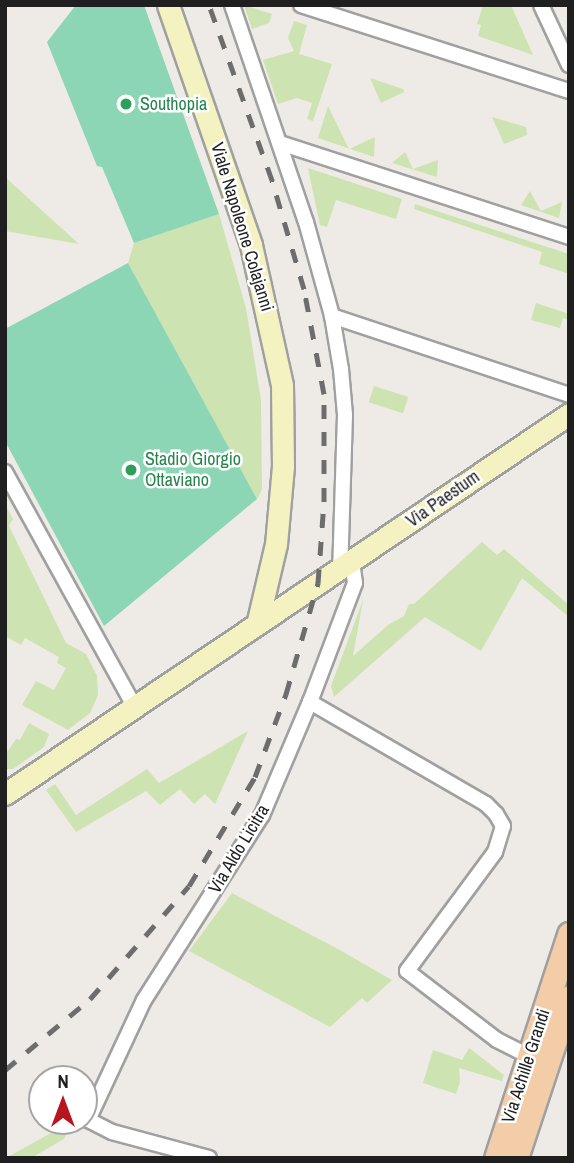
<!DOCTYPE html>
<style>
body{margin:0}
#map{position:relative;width:574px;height:1163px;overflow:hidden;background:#eeebe6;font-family:"Archivo Narrow",sans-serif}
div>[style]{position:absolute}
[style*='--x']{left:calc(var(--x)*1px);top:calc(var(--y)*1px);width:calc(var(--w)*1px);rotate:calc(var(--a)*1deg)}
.grass>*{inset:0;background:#cde3b1;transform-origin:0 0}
.pitch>*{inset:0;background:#8cd5b5}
.roads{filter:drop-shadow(2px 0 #a0a0a0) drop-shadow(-2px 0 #a0a0a0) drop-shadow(0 2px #a0a0a0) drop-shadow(0 -2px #a0a0a0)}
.street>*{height:14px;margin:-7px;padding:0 7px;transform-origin:7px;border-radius:7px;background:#fff}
.secondary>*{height:21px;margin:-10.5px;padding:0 10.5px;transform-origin:10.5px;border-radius:10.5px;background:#f3f2c0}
.primary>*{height:23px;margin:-11.5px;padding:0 11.5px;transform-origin:11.5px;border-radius:11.5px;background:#f2cda8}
.rail>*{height:5px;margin-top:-2.5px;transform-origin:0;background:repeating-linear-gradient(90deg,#6d6d6d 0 14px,transparent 0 28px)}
.dots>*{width:19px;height:19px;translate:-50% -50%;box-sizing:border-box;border:4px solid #fff;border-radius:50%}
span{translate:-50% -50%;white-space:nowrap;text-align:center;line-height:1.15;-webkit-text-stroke:5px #fff;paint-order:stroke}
.leisure-label{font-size:18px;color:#27864d}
.left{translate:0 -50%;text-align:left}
.street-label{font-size:18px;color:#1f1f1f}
.frame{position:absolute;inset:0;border:7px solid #1f1f1f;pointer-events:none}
.north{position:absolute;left:28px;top:1065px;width:70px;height:70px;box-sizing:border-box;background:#fff;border:2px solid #a5a5a5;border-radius:50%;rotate:0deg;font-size:19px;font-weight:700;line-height:28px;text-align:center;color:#1f1f1f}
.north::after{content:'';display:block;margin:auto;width:24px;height:32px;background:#b8161f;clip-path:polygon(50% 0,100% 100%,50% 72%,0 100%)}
</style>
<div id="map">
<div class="grass">
<i style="clip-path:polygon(244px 5px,272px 14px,269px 23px,252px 29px)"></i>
<i style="clip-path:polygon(483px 5px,511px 5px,533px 55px,478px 36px,481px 25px,477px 24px)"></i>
<i style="clip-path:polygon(294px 21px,307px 25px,299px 54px,332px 64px,313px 121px,307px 119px,312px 103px,297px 98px,278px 104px,263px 60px,294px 51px,288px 38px)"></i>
<i style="clip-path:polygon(370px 78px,403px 89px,404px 92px,381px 103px)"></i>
<i style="clip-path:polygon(328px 106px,349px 149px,375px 137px,374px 157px,318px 138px)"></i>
<i style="clip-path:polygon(492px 117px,526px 127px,527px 135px,504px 144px)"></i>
<i style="clip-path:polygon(405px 152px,413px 169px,438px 160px,437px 177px,392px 163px)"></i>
<i style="clip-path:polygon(308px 168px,402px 199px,396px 219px,336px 200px,327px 227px,320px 225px)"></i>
<i style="clip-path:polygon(5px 177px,79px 244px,5px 231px)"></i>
<i style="clip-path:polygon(530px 191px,541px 211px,562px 202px,559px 218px,521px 205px)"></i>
<i style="clip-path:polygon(415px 204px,569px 254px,569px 274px,539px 264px,542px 252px,414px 209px)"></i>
<i style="clip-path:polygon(219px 214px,246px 308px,261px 400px,262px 490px,257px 499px,128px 263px,134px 243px)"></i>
<i style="clip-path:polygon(536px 303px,569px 314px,569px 320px,563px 318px,560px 328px,531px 320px)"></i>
<i style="left:374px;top:386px;width:36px;height:17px;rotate:18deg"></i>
<i style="clip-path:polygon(5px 504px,13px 519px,9px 526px,66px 643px,86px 654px,97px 676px,98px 695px,90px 713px,68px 730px,22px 705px,36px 681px,54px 690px,66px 668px,57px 663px,59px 657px,25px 638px,21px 645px,5px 636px)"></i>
<i style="clip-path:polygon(482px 542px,497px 555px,504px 549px,569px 605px,569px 617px,522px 578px,481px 651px,425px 617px,334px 697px,331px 686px,363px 600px,353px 656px,388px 625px,404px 616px,409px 604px,414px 604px)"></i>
<i style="clip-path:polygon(29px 723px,49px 734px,44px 747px,13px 769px,5px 769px,5px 755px,16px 739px,20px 740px)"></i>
<i style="clip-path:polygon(248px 731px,215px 804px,205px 794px,194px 804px,180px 789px,160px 805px,146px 791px,76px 832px,46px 790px,55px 784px,76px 815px,147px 769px,159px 783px)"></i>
<i style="clip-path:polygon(232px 893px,336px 948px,392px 980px,367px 1003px,362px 998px,330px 1027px,189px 951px)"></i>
<i style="clip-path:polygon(469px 1048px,504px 1075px,502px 1081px,459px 1068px,460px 1082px,456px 1094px,423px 1083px,433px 1050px,462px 1060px)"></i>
<i style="clip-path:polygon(60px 1128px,69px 1129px,64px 1139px,31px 1158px,6px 1158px)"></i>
</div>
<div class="pitch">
<i style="clip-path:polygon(76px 5px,144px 5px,219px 214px,134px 243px,102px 167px,97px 166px,47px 42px)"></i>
<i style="clip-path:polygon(128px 263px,257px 499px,104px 626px,5px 441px,5px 329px)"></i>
</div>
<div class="roads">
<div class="street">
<i style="--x:232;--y:5;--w:229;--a:71.2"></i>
<i style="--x:306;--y:222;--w:98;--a:74.5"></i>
<i style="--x:332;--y:316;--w:54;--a:80.4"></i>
<i style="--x:341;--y:369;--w:46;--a:85"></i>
<i style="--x:345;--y:415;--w:155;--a:91.8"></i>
<i style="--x:301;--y:5;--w:281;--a:17.8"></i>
<i style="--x:541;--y:5;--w:66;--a:65"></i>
<i style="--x:280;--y:143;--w:304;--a:18"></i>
<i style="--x:332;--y:316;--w:250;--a:18.4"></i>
<i style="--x:5;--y:472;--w:267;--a:61.1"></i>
<i style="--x:310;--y:702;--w:203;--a:30.1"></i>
<i style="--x:486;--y:804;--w:14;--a:45"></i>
<i style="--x:496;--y:814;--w:14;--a:60"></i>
<i style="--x:503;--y:826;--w:27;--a:107"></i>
<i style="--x:495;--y:852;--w:148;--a:126.5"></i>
<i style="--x:407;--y:971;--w:113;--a:37.5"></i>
<i style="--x:497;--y:1040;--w:36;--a:27"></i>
<i style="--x:209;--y:1158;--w:100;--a:-165"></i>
<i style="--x:112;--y:1132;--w:27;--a:-153"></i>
<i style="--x:88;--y:1120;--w:132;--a:-65"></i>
<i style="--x:144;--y:1000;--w:219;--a:-57.5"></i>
<i style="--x:262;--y:815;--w:123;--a:-67"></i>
<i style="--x:310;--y:702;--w:127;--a:-69.3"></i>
<i style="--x:355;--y:583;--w:21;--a:-98"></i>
</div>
<div class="secondary">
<i style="--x:168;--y:5;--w:254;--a:70.9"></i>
<i style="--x:251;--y:245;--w:143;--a:77.5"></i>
<i style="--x:282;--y:385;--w:81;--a:89.3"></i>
<i style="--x:283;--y:466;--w:78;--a:95.1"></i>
<i style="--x:276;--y:544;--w:79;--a:103.2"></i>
<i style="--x:5;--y:794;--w:680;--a:-33.97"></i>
</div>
<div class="primary">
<i style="--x:496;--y:1158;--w:236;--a:-71.9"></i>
<i style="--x:516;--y:1158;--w:169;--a:-71.7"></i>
</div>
</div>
<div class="rail">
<i style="--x:5;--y:1070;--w:111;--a:-39.9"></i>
<i style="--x:90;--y:999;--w:150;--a:-48.8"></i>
<i style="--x:189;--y:886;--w:127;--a:-58.8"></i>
<i style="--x:255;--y:777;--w:89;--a:-69.5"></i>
<i style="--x:286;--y:694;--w:116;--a:-73.9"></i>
<i style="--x:318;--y:583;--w:81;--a:-85.8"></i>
<i style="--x:324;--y:502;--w:108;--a:-90"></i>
<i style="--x:324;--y:394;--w:107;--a:-100.8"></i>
<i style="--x:304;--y:289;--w:114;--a:-106.4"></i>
<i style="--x:272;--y:180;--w:186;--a:-109.8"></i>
</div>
<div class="dots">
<i style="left:126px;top:104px;background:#2e9e5b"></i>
<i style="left:131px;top:470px;background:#2e9e5b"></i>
</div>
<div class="leisure-label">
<span class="left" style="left:140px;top:104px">Southopia</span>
<span class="left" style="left:145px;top:470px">Stadio Giorgio<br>Ottaviano</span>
</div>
<div class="street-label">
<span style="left:242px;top:227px;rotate:73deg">Viale Napoleone Colajanni</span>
<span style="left:443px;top:499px;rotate:-35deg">Via Paestum</span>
<span style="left:239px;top:849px;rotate:-59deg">Via Aldo Licitra</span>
<span style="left:526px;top:1066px;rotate:-72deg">Via Achille Grandi</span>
</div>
<div class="frame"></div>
<div class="north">N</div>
</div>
